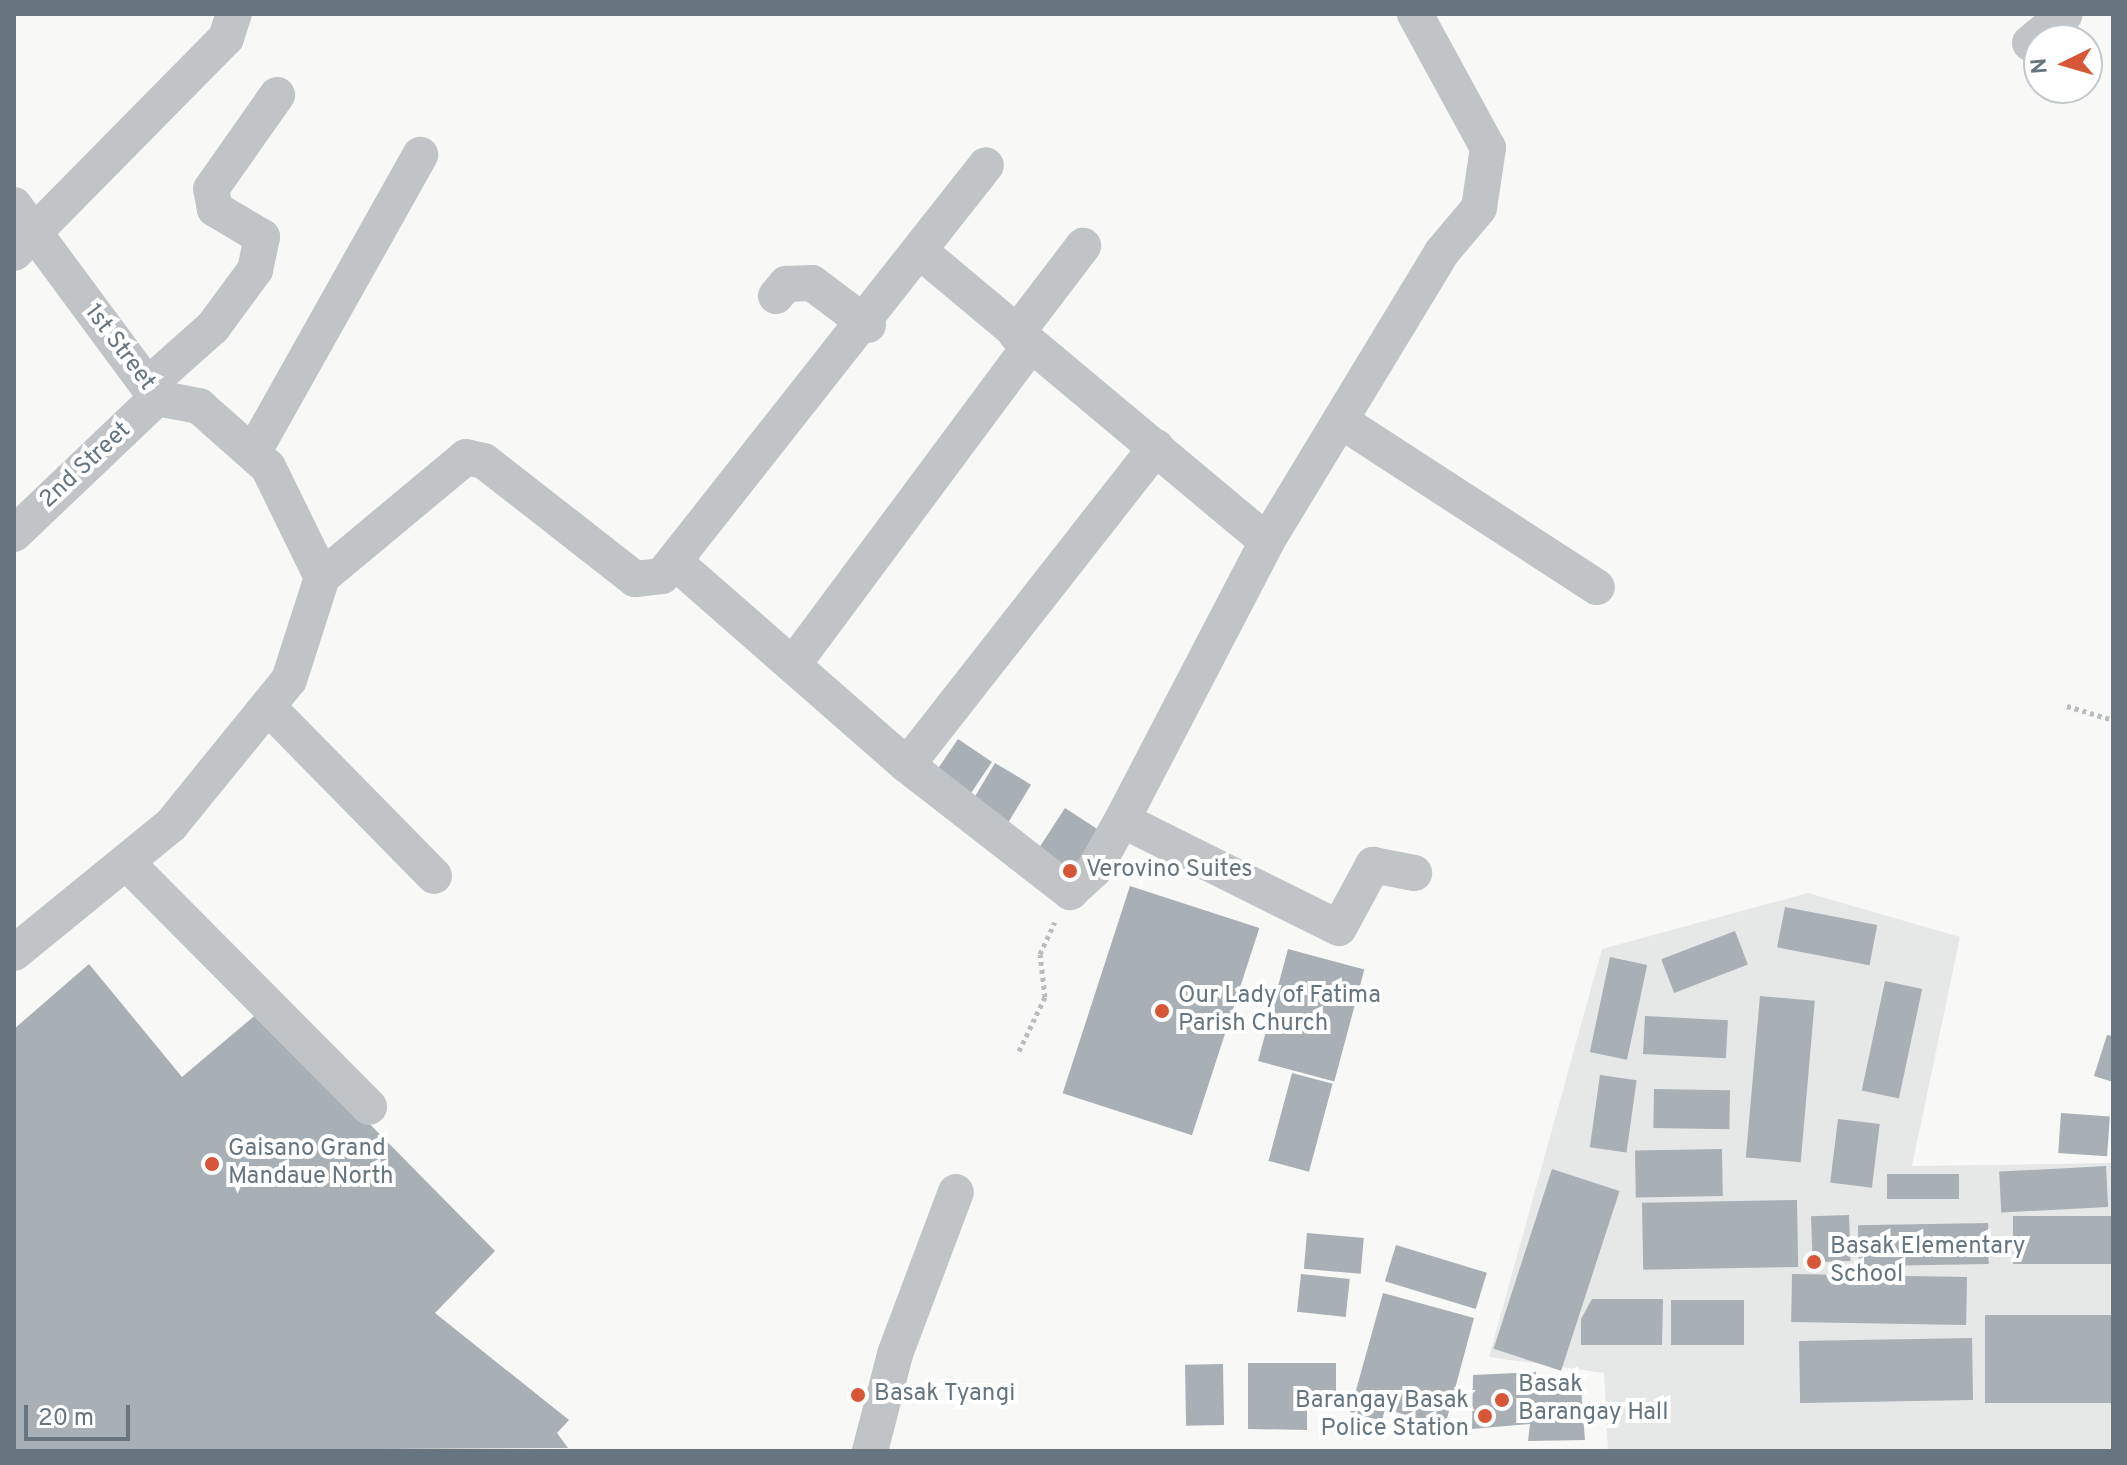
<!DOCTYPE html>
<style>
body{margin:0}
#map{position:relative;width:2127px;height:1465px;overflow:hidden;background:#f8f8f6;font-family:Overpass,sans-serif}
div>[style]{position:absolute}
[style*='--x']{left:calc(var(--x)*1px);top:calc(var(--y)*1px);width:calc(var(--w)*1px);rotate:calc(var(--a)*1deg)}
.built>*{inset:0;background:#e6e7e7}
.building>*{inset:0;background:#a8afb5;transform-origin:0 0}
.path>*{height:5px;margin-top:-2.5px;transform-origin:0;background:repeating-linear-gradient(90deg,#babdbf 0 4px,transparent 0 8px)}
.street>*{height:36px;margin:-18px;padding:0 18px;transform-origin:18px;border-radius:18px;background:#c0c4c7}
.dots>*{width:22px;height:22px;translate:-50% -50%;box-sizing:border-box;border:4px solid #fff;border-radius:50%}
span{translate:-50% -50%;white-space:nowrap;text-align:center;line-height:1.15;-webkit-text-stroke:8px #fff;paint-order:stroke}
.street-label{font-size:24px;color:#66757f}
.poi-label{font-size:24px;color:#66757f}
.left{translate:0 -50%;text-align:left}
.right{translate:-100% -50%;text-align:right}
.frame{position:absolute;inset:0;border:16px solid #66757f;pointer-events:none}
.north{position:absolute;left:2023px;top:24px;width:80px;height:80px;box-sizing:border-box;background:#fff;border:2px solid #c2c8cc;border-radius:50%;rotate:265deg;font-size:22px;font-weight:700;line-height:32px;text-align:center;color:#66757f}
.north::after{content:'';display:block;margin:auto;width:28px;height:36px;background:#d75637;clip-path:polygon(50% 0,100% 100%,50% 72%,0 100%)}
.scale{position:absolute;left:24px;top:1405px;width:106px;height:36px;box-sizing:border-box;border:4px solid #66757f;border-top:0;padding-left:10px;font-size:24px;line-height:28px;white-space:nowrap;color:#66757f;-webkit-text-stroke:6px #fff;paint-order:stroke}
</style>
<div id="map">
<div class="built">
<i style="clip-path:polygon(1808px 893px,1960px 937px,1912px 1166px,2113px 1163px,2113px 1451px,1608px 1451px,1604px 1373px,1489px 1357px,1602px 949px)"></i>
</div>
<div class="building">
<i style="left:958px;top:739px;width:41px;height:51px;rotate:34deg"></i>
<i style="left:995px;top:763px;width:42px;height:51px;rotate:31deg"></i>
<i style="left:1065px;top:808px;width:44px;height:53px;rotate:33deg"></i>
<i style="left:1130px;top:886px;width:136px;height:218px;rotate:18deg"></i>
<i style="left:1785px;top:907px;width:94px;height:41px;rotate:11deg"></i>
<i style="left:1735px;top:931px;width:36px;height:79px;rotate:69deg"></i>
<i style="left:1288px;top:949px;width:79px;height:116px;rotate:15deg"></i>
<i style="left:1610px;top:957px;width:38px;height:97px;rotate:12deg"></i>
<i style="clip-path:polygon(89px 964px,182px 1077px,259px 1012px,495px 1251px,435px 1313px,569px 1420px,557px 1433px,568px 1448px,14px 1451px,14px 1029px)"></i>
<i style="left:1885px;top:981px;width:38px;height:112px;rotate:12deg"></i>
<i style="left:1760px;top:996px;width:55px;height:162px;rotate:5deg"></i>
<i style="left:1645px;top:1016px;width:83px;height:38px;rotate:3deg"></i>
<i style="clip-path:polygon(2107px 1035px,2113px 1036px,2113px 1082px,2094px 1076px)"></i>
<i style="left:1292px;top:1073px;width:42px;height:91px;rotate:15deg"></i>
<i style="left:1600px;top:1075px;width:37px;height:73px;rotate:8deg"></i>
<i style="left:1654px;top:1089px;width:76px;height:39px;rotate:1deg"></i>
<i style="left:2061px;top:1113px;width:49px;height:40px;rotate:4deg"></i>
<i style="left:1838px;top:1119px;width:42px;height:64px;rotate:7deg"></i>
<i style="left:1722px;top:1149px;width:47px;height:87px;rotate:89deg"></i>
<i style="left:2106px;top:1166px;width:41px;height:107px;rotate:87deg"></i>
<i style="left:1552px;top:1169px;width:71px;height:189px;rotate:18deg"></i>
<i style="left:1887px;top:1174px;width:72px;height:25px"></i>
<i style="left:1797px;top:1200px;width:67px;height:155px;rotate:89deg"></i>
<i style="left:1849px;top:1215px;width:46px;height:38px;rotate:88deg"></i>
<i style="left:2113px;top:1216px;width:48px;height:100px;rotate:90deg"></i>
<i style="left:1988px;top:1223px;width:41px;height:130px;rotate:89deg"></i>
<i style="left:1307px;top:1233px;width:57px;height:36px;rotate:5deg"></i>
<i style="left:1396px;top:1245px;width:95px;height:38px;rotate:17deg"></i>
<i style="left:1301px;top:1274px;width:49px;height:38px;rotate:6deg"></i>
<i style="left:1792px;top:1274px;width:175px;height:48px;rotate:1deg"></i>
<i style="clip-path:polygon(1383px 1293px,1474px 1318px,1445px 1426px,1385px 1409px,1382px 1421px,1350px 1412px)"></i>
<i style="clip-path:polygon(1592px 1299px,1663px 1299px,1662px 1345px,1581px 1345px,1581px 1319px)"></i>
<i style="left:1671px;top:1300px;width:73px;height:45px"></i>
<i style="left:1985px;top:1315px;width:128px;height:88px"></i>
<i style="left:1972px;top:1338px;width:62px;height:173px;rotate:89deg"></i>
<i style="clip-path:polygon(1248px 1363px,1336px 1363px,1336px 1402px,1307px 1401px,1307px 1430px,1248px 1429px)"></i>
<i style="left:1223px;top:1364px;width:61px;height:38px;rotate:89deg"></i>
<i style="clip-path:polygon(1536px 1372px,1533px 1389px,1581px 1388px,1585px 1440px,1528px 1441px,1530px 1424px,1472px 1429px,1473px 1375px)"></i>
</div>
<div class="path">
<i style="--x:2067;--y:706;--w:48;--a:16.9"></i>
<i style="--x:1019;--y:1051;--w:60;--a:-64.3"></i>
<i style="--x:1045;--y:997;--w:43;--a:-96.6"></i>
<i style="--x:1040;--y:954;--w:35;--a:-65"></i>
</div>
<div class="street">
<i style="--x:2030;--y:43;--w:45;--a:-39.6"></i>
<i style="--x:14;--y:205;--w:240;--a:53.5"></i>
<i style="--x:14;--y:253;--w:302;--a:-45.4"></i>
<i style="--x:226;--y:38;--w:25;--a:-72"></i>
<i style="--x:922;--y:253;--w:449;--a:39.9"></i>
<i style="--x:776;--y:296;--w:16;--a:-50"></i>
<i style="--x:786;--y:284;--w:26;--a:-2"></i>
<i style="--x:812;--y:283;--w:70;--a:36.9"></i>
<i style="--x:1016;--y:334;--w:111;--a:-52.7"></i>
<i style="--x:149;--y:384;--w:86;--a:-41.7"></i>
<i style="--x:213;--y:327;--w:71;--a:-53.6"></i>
<i style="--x:255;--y:270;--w:34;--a:-78"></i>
<i style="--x:262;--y:237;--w:55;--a:-149.2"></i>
<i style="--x:215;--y:209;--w:20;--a:-101"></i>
<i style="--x:211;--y:189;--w:115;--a:-54.9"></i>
<i style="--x:157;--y:398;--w:43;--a:10.8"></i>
<i style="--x:199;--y:406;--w:92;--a:41.5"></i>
<i style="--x:268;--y:467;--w:123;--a:63.9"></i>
<i style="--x:1341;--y:421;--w:305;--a:33"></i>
<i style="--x:253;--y:453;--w:342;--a:-60.7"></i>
<i style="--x:14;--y:534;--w:197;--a:-43.6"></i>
<i style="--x:676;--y:563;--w:307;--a:41.2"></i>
<i style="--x:907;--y:765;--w:207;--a:37.9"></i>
<i style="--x:1070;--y:892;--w:33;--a:-43"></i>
<i style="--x:1094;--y:870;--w:57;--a:-60.8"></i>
<i style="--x:1122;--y:820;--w:314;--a:-62.5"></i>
<i style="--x:1267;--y:541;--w:338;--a:-58.8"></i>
<i style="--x:1442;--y:252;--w:57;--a:-49.9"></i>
<i style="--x:1479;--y:208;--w:61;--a:-81.5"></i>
<i style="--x:1488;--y:148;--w:153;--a:-118.6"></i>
<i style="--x:795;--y:662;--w:394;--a:-53.4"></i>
<i style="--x:270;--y:709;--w:234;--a:45.5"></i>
<i style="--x:907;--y:765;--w:404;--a:-51.9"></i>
<i style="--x:1122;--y:820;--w:242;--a:26.5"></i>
<i style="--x:1339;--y:928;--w:72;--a:-61.6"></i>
<i style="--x:1373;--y:865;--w:42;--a:11"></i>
<i style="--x:126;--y:862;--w:345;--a:45.2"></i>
<i style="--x:14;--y:953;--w:203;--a:-39.2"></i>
<i style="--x:171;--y:825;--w:187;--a:-50.9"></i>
<i style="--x:289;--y:680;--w:108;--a:-72.2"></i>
<i style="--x:322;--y:577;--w:187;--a:-39.8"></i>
<i style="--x:466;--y:457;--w:18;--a:13"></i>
<i style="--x:484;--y:461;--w:192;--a:38"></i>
<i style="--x:635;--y:579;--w:27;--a:-6"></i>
<i style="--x:662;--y:576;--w:523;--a:-51.75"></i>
<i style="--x:870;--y:1451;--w:100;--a:-75.5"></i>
<i style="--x:895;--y:1354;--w:173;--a:-69.4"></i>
</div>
<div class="dots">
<i style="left:1070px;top:871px;background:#d75637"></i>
<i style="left:1162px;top:1011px;background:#d75637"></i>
<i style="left:212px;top:1164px;background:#d75637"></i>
<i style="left:1814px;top:1262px;background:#d75637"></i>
<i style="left:858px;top:1395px;background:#d75637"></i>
<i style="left:1502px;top:1400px;background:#d75637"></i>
<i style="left:1485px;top:1416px;background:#d75637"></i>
</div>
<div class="street-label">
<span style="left:119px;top:348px;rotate:53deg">1st Street</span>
<span style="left:86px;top:466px;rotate:-43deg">2nd Street</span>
</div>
<div class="poi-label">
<span class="left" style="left:1086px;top:871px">Verovino Suites</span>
<span class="left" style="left:1178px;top:1011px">Our Lady of Fatima<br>Parish Church</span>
<span class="left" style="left:228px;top:1164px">Gaisano Grand<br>Mandaue North</span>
<span class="left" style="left:1830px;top:1262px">Basak Elementary<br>School</span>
<span class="left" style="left:1518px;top:1400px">Basak<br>Barangay Hall</span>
<span class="left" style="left:874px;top:1395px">Basak Tyangi</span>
<span class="right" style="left:1469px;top:1416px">Barangay Basak<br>Police Station</span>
</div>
<div class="frame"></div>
<div class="north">N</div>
<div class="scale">20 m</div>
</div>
